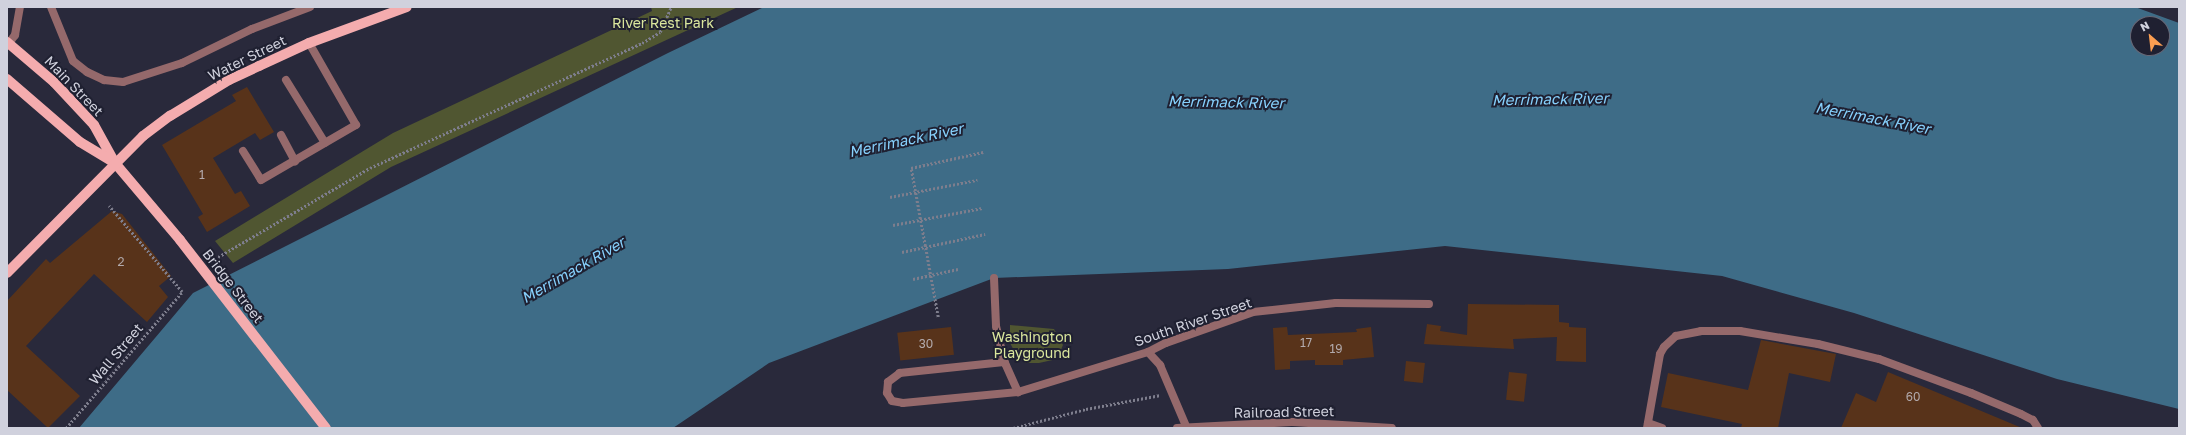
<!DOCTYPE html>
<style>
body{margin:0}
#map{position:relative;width:2186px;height:435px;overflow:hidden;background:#29293b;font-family:"Golos Text",sans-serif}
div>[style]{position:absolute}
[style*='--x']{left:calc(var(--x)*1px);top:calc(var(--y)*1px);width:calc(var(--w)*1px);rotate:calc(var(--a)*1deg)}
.green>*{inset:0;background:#505631}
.water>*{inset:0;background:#3e6c87}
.building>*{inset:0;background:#58331a;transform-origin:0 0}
.path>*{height:2.5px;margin-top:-1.25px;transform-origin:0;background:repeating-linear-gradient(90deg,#7e7e8d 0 2px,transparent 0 4px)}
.lane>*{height:8px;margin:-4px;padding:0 4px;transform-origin:4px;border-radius:4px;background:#95696b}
.street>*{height:8px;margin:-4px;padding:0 4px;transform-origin:4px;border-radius:4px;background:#95696b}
.primary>*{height:10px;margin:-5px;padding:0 5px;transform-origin:5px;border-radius:5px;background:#f4acae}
span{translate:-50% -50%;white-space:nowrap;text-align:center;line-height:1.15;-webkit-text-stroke:4px #1f2031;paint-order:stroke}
.number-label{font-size:12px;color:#b2aaac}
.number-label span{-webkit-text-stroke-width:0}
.park-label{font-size:14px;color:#dbe79d}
.street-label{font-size:14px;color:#d0d1dd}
.water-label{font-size:15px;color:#87d1fd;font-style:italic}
.frame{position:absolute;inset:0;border:8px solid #d0d1dd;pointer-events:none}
.north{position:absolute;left:2130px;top:16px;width:40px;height:40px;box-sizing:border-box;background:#1f2031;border:1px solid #666776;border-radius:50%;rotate:332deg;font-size:11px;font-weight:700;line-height:16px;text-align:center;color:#d0d1dd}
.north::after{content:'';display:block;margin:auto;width:14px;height:18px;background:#fb9e51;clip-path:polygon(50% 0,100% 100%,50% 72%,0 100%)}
</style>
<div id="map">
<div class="green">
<i style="clip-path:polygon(651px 7px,738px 7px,391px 167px,233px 263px,215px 241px,393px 133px,652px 11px)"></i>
<i style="clip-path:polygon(1010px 325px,1054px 329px,1063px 345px,1057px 359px,1039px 363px,1026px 363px,1017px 356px,1010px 343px)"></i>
</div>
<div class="water">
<i style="clip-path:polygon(evenodd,764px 7px,2135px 7px,2179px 23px,2179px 409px,2057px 379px,1854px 313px,1722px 276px,1445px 246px,1228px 269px,994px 278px,769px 363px,673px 428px,79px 428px,193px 293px,668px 53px,764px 7px,2138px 24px,2162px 24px,2162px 48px,2138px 48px,2138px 24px)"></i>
</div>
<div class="building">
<i style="clip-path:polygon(247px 87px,274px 132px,260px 140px,255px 133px,213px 158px,235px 194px,241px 191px,250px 206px,207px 232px,198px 217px,203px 214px,162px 145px,236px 101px,232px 95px)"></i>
<i style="clip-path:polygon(112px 211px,122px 214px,171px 276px,159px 286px,168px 297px,147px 322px,94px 274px,26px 346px,80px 396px,48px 428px,7px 390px,7px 301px,46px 259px,50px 263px)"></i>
<i style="clip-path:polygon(1468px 304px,1559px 305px,1559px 322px,1569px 323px,1569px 327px,1586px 328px,1586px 362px,1556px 361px,1557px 337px,1513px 339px,1514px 349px,1424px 344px,1427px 324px,1441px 326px,1440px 331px,1467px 335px)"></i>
<i style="left:951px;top:327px;width:28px;height:54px;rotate:84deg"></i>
<i style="clip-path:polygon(1287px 327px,1288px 335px,1357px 332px,1356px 329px,1371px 327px,1374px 357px,1343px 360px,1343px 365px,1315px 365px,1315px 360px,1290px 361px,1290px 369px,1275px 370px,1273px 328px)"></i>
<i style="clip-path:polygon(1761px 340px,1836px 354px,1830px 382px,1789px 373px,1778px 428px,1741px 428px,1742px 424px,1661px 407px,1668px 373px,1748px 390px)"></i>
<i style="left:1406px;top:361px;width:19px;height:20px;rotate:6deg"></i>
<i style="left:1509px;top:372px;width:18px;height:28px;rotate:6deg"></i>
<i style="clip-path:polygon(1888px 372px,2022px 428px,1841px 428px,1856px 393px,1876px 402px)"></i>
</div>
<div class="path">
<i style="--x:890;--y:197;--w:89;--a:-11.1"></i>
<i style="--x:893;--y:225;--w:91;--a:-10.8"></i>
<i style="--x:902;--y:252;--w:85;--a:-12.2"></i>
<i style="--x:218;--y:257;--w:176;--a:-30.4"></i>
<i style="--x:370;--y:168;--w:299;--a:-24.7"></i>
<i style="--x:642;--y:43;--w:21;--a:-31"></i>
<i style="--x:660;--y:32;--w:27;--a:-66"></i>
<i style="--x:913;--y:279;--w:46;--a:-12.5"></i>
<i style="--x:938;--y:317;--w:151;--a:-100.3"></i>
<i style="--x:911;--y:168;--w:74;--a:-12.5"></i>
<i style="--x:66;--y:428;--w:179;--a:-49.5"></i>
<i style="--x:182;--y:292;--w:113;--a:-130.3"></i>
<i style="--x:1013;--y:428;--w:75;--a:-14.6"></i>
<i style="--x:1086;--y:409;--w:76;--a:-10.6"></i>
</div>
<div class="lane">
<i style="--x:51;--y:7;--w:58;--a:67.8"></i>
<i style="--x:73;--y:61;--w:18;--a:38"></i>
<i style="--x:87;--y:72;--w:19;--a:25"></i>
<i style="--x:104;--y:80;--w:19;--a:6"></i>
<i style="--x:123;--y:82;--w:62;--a:-17.9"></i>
<i style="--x:182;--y:63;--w:78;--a:-25.9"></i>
<i style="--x:252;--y:29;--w:62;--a:-20.8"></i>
<i style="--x:9;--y:43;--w:10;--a:-53"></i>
<i style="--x:15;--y:35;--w:28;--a:-80"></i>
<i style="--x:286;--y:80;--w:74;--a:58.2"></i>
<i style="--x:281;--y:135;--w:30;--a:62"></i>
<i style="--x:243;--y:151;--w:34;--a:58"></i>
<i style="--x:261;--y:180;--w:110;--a:-30.1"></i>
<i style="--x:356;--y:125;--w:95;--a:-119.8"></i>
<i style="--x:994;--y:278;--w:48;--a:87.6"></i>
<i style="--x:996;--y:326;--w:23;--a:77"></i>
<i style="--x:1001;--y:348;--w:16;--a:75"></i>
<i style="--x:1005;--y:363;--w:32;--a:66"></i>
<i style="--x:1148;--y:352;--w:18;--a:47"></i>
<i style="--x:1160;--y:365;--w:66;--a:66.9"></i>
<i style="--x:1004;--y:362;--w:105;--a:174"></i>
<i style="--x:900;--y:373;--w:15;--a:143"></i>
<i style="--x:888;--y:382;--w:11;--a:95"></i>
<i style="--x:887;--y:393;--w:9;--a:58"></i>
<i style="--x:892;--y:401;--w:11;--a:10"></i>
<i style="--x:903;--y:403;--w:116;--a:-5.5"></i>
<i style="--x:1018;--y:392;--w:136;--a:-17.1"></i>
<i style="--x:1148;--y:352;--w:20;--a:-27"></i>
<i style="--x:1166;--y:343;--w:92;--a:-19.6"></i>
<i style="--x:1253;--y:312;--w:83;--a:-6.2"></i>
<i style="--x:1336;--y:303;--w:93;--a:0.6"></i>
<i style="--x:1648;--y:423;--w:15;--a:20"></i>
<i style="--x:1647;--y:428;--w:75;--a:-80"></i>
<i style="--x:1660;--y:354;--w:8;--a:-60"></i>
<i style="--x:1664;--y:347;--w:16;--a:-43"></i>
<i style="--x:1676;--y:336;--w:25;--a:-11"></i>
<i style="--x:1701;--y:331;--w:39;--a:0"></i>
<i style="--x:1740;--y:331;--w:79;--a:9.5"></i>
<i style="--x:1818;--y:344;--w:63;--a:13.8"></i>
<i style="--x:1879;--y:359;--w:98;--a:20.3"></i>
<i style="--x:1971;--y:393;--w:54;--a:22.8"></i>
<i style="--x:2021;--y:414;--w:13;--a:27"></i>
<i style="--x:2033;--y:420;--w:9;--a:58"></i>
</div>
<div class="street">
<i style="--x:1177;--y:428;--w:115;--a:-3"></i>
<i style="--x:1292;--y:422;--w:100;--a:3.4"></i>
</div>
<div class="primary">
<i style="--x:7;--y:42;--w:62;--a:40.4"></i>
<i style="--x:54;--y:82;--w:59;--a:47.1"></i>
<i style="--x:94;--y:125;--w:43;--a:61.1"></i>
<i style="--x:115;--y:163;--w:101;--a:49.8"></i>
<i style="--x:180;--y:240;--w:238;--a:52.2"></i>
<i style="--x:7;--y:79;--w:96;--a:40.8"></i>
<i style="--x:80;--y:142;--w:41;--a:31"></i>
<i style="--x:7;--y:273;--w:193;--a:-45.2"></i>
<i style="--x:143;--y:136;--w:34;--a:-37"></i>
<i style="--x:170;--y:116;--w:69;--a:-31.4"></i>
<i style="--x:229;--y:80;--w:33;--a:-25"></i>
<i style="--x:259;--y:66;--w:55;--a:-24.7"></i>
<i style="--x:309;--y:43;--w:104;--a:-20.2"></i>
</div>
<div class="number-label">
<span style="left:202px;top:175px">1</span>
<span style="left:121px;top:262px">2</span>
<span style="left:1306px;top:343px">17</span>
<span style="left:926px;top:344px">30</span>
<span style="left:1336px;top:349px">19</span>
<span style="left:1913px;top:397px">60</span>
</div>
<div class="park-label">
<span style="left:663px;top:23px">River Rest Park</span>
<span style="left:1032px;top:345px">Washington<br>Playground</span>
</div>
<div class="street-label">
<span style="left:247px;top:58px;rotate:-26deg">Water Street</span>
<span style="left:74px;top:86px;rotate:46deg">Main Street</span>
<span style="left:233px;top:286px;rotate:52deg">Bridge Street</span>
<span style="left:1193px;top:322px;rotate:-19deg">South River Street</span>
<span style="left:116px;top:354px;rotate:-50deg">Wall Street</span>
<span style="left:1284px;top:412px;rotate:-1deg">Railroad Street</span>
</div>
<div class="water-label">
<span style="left:1550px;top:99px;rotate:-1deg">Merrimack River</span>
<span style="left:1226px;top:102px;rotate:1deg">Merrimack River</span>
<span style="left:1873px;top:118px;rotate:11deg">Merrimack River</span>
<span style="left:906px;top:140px;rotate:-12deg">Merrimack River</span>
<span style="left:573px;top:270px;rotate:-30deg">Merrimack River</span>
</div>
<div class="frame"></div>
<div class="north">N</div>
</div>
